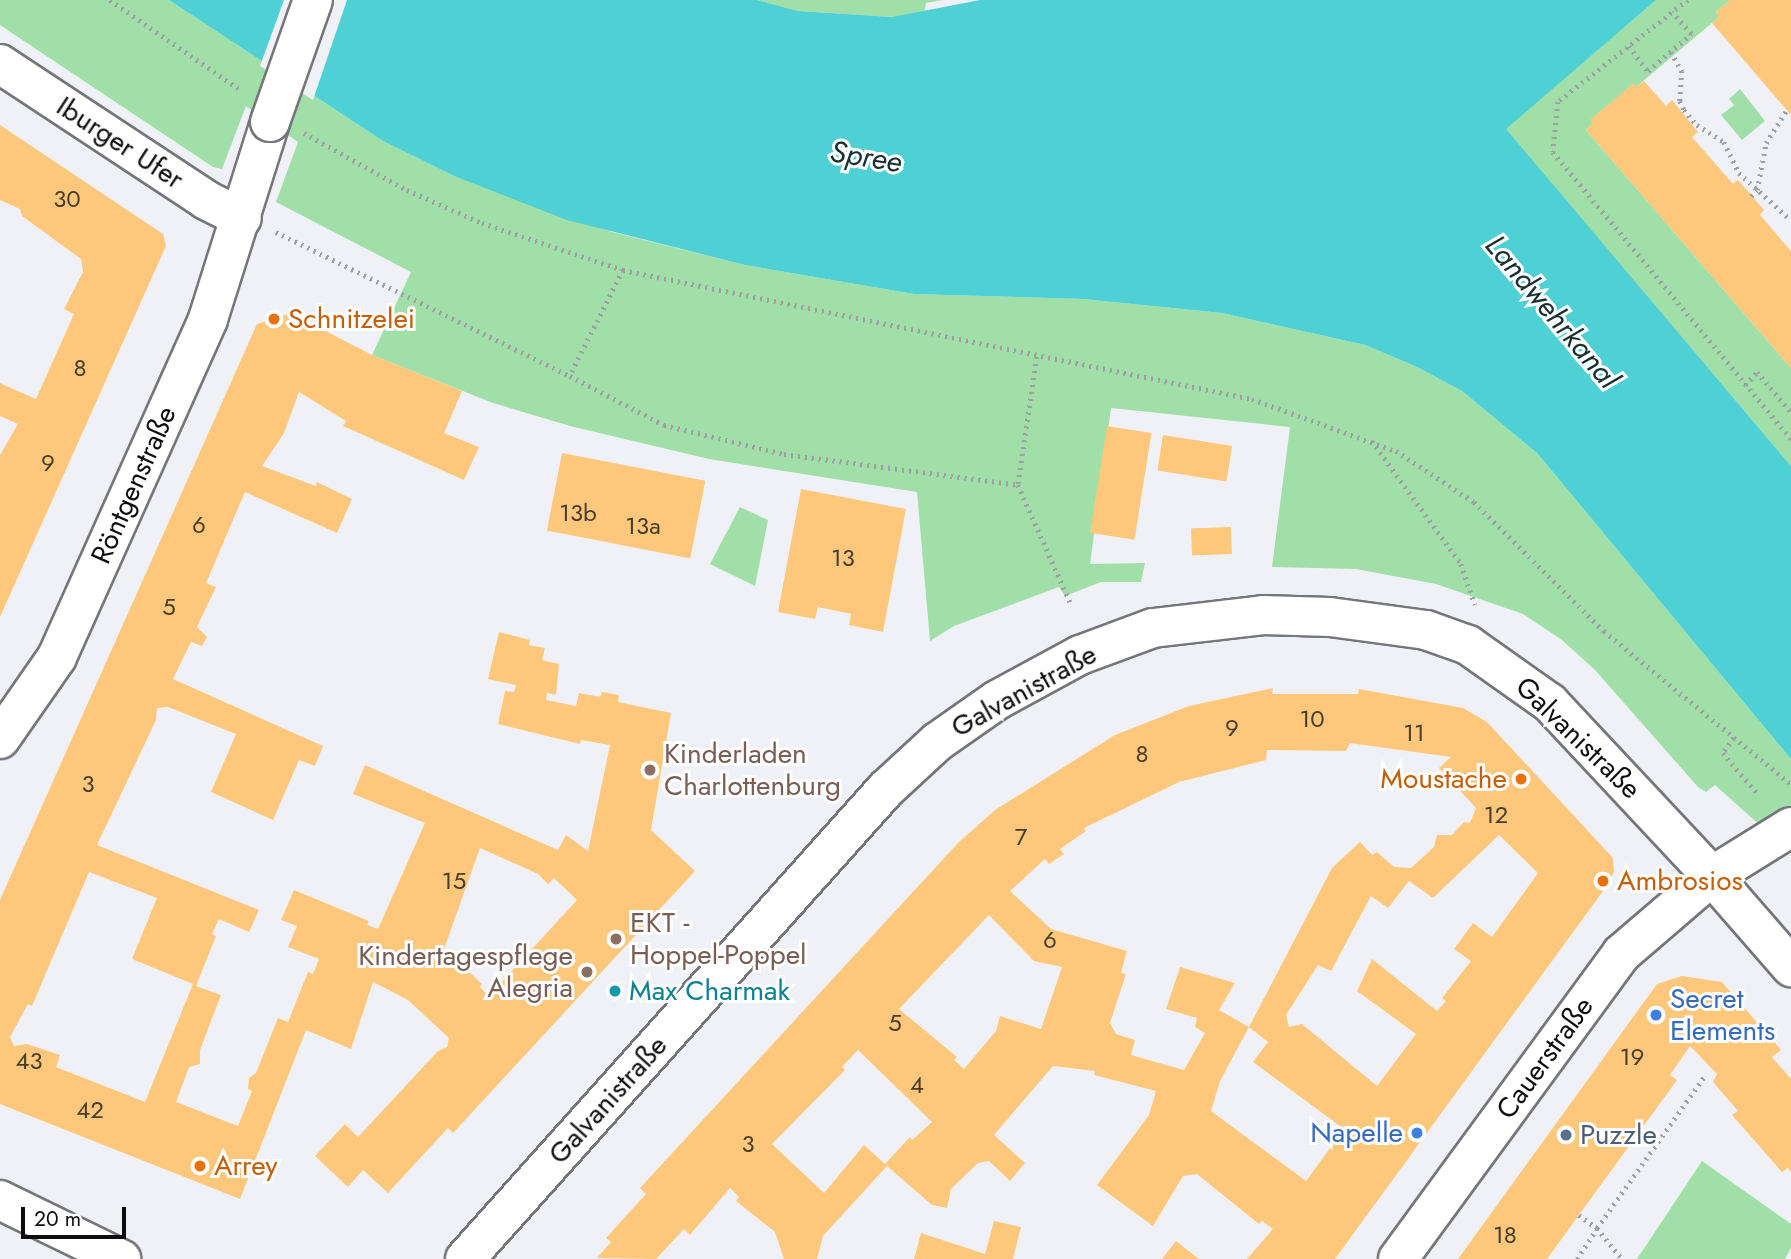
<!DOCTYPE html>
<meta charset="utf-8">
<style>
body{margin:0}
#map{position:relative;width:1791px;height:1259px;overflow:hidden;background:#f0f1f6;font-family:Jost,sans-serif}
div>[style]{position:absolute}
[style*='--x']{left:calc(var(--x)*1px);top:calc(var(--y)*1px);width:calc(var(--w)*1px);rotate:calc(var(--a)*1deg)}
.green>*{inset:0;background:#a1dfa8}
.water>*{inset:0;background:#4ed0d5}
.pier>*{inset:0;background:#f0f1f6}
.building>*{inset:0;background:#fdc87b;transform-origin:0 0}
.path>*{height:4.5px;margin-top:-2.25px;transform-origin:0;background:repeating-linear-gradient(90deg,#9f9fa3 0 2px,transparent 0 7px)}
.roads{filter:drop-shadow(2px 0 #75767a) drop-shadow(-2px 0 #75767a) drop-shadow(0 2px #75767a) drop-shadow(0 -2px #75767a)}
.street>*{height:38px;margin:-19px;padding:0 19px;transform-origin:19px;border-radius:19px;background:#fff}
.secondary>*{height:38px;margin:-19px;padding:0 19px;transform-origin:19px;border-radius:19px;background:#fff}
.bridges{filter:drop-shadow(2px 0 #75767a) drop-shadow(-2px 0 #75767a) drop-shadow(0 2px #75767a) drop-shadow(0 -2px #75767a)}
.street-bridge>*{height:38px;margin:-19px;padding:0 19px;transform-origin:19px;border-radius:19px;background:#fff}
.dots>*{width:19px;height:19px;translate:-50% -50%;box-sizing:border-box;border:4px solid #fefefe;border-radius:50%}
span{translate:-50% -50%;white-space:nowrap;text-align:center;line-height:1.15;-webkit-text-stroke:6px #fefefe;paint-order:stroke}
.number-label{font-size:24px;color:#493c2a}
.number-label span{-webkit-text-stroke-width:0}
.street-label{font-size:28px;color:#0d0d0f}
.food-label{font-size:28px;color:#c56008}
.left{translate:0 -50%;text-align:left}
.right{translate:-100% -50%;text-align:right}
.education-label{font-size:28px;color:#785e54}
.culture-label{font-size:28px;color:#0d838f}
.shop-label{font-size:28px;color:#366cbe}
.service-label{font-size:28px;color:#4e5e75}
.water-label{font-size:30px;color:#193031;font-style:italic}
.scale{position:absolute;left:21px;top:1207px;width:105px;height:32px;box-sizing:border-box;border:4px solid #0d0d0f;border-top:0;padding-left:9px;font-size:21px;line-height:24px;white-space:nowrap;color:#0d0d0f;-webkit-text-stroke:5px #fefefe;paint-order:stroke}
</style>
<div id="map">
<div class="green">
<i style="clip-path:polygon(0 0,169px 0,383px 141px,454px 176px,612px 232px,745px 265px,914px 294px,1083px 299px,1222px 313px,1365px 345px,1415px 366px,1462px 391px,1537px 453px,1791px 759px,1791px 853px,1715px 785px,1706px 792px,1698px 787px,1595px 670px,1562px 640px,1523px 614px,1436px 584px,1356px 569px,1272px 567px,1290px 427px,1111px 408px,1090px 564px,1145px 563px,1141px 582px,1101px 582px,1065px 596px,1059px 587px,954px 626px,930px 641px,917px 492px,709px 459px,570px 426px,493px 403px,372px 355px,411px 272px,276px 202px,298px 142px,246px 106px,222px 169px,213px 167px,0 25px)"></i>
<i style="clip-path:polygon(757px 0,943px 0,926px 3px,924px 14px,892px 17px,798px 11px)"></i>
<i style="clip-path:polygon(1656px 0,1730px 0,1716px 12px,1719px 17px,1636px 87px,1633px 84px,1591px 120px,1593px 123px,1586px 130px,1791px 368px,1791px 466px,1505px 129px)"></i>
<i style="clip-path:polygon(1740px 89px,1765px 121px,1742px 140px,1721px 115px,1734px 105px,1729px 99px)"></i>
<i style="clip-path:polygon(740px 507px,768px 520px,755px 586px,710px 564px)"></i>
<i style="clip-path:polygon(1702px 1161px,1791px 1224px,1791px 1248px,1785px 1259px,1637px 1259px)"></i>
</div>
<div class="water">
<i style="clip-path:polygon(169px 0,757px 0,798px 11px,892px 17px,980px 0,1656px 0,1506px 129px,1791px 466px,1791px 759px,1537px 453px,1462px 391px,1415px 366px,1365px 345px,1222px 313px,1083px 299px,914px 294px,745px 265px,567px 220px,454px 176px,383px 141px)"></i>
</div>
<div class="pier">
<i style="clip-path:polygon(284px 0,347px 0,313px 100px,260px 66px)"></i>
</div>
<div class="building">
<i style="clip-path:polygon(1730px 0,1791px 0,1791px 115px,1712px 23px,1719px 17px,1716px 12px)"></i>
<i style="clip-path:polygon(1644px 81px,1666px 106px,1672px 100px,1698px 132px,1692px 137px,1733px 184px,1738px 180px,1764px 210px,1760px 215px,1791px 251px,1791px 368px,1586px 130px,1593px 123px,1590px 120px,1633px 84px,1636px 87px)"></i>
<i style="clip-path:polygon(0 125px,163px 234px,166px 246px,0 617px,0 455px,18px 424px,0 416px,0 383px,36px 399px,74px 314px,64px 309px,83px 272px,81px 259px,22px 216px,20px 209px,0 200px)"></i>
<i style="clip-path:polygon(evenodd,291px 313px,372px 355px,462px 391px,444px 433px,479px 447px,464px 480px,343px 426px,346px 421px,299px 392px,284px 433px,262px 466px,316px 486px,317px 482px,352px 499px,337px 533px,245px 492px,206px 583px,216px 587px,197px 627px,207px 637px,202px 646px,191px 642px,173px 679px,323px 746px,315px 766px,299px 760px,273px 820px,211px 792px,236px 734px,168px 707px,157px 708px,156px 720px,97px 845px,259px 910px,249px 932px,219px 919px,212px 934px,216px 936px,196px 986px,221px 995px,200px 1050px,200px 1064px,189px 1067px,176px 1102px,238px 1126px,252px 1091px,248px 1089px,249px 1078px,256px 1073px,278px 1018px,288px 1022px,308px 972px,313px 974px,319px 959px,288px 947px,297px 926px,281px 920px,294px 890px,369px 921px,367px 925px,378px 929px,425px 823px,353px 794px,365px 765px,558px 850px,566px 835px,588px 851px,610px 745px,581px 740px,580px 744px,498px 724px,505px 691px,514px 692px,516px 685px,488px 679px,499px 632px,530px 640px,529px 645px,545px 648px,542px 660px,559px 664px,556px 695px,547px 693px,546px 700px,576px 706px,579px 693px,600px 697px,602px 692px,619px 695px,618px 702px,671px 713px,651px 830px,695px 871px,453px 1133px,448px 1128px,388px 1193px,363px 1170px,348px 1187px,315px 1156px,345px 1124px,358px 1137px,438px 1051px,447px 1047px,449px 1038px,408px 1000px,373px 982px,351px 1049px,306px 1030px,240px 1199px,0 1104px,0 900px,257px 324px,291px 313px,480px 848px,538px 874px,548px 884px,554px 878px,577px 900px,489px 996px,480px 987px,482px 984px,444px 949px,480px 848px,291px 313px,89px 872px,157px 898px,132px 959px,193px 984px,145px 1102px,56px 1067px,60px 1055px,27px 1044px,14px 1046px,10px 1037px,28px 1004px,32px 1006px,89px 872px)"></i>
<i style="left:1107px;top:426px;width:45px;height:108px;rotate:9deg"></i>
<i style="left:1163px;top:435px;width:70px;height:36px;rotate:9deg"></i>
<i style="left:562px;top:453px;width:146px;height:79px;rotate:11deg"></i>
<i style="clip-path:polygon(801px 489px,906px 509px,883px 632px,849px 625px,851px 614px,818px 607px,815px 619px,778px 612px)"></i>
<i style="left:1231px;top:527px;width:27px;height:40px;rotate:88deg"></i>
<i style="clip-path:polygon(evenodd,1273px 688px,1272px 694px,1358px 694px,1359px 689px,1463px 708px,1487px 722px,1613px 858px,1614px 872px,1606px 887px,1335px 1259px,1247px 1259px,1273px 1229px,1262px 1221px,1259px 1224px,1197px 1174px,1183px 1176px,1153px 1226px,1097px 1185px,1149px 1115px,1156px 1091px,1094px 1075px,1095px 1071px,1053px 1066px,994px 1135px,1025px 1163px,1010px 1181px,989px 1161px,978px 1163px,951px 1189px,947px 1208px,932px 1205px,887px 1166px,823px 1236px,817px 1259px,784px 1259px,775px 1232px,736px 1201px,739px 1197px,730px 1188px,690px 1235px,684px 1229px,656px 1259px,597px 1258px,611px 1242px,606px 1238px,646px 1194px,640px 1188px,958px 843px,995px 810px,1115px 735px,1189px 706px,1273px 688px,1350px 743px,1451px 757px,1439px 768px,1476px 808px,1470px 823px,1464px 822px,1452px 835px,1437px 835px,1434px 847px,1411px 868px,1394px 867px,1377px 852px,1372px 855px,1360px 842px,1332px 868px,1249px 1027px,1268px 1042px,1253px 1062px,1344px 1129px,1306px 1181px,1211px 1111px,1220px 1081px,1249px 1027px,1219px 1010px,1235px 983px,1180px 967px,1166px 1009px,1197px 1018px,1195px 1027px,1205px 1033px,1184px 1070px,1131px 1055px,1135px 1040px,1116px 1034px,1110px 1023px,1126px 974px,1121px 973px,1127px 951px,1051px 929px,1010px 891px,1045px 859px,1049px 864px,1064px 854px,1060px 849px,1086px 831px,1084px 828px,1179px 782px,1266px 760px,1267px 750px,1346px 751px,1350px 743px,1273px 688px,1499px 835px,1538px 873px,1492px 937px,1473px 923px,1454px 949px,1471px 961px,1442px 998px,1446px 1001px,1437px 1011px,1372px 959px,1357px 991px,1416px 1034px,1377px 1086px,1302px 1024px,1289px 1027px,1286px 1015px,1318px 965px,1331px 971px,1371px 896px,1388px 908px,1409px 881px,1433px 898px,1499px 835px,1273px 688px,989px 915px,1034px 961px,1062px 967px,1041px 1029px,1000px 1016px,996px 1031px,964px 1069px,954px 1060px,957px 1057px,899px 1009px,989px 915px,1273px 688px,858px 1050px,932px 1122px,912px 1140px,910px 1137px,885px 1164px,864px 1145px,824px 1193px,772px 1144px,845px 1070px,842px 1067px,858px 1050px)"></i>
<i style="clip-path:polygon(1682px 976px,1722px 982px,1781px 1050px,1772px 1057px,1791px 1079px,1791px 1172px,1788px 1168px,1782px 1172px,1732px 1115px,1738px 1111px,1713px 1082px,1717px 1074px,1690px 1046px,1670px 1075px,1677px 1080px,1547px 1259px,1458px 1259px,1657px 984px)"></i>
<i style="clip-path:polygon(994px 1221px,1021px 1227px,1013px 1259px,914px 1259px,921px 1233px,985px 1254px)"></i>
<i style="clip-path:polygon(1176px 1241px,1199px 1259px,1162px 1259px)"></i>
</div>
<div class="path">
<i style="--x:110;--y:0;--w:160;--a:34.6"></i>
<i style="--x:1688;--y:0;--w:165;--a:141.9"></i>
<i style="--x:1558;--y:102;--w:50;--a:95.7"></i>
<i style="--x:1553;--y:152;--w:373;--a:50.3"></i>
<i style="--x:1629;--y:46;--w:31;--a:53"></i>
<i style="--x:1648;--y:71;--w:57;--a:-40.7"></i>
<i style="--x:1691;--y:34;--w:29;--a:-131"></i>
<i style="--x:1671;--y:52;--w:22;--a:60"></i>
<i style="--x:1682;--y:71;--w:30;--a:94"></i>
<i style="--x:1680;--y:101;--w:10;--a:66"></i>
<i style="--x:1684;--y:110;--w:20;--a:49"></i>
<i style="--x:1697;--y:125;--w:32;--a:32"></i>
<i style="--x:1724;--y:142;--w:34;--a:64"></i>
<i style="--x:1739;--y:173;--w:70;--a:42.1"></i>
<i style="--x:304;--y:133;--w:118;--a:29"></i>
<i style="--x:407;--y:190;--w:82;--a:23.7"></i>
<i style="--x:482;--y:223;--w:149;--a:18.4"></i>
<i style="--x:623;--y:270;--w:642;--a:11.59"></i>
<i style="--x:1252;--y:399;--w:153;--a:19.9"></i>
<i style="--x:1396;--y:451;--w:93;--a:33.2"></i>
<i style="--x:1474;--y:502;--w:183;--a:44.8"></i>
<i style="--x:1604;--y:631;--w:242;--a:39.3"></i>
<i style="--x:1751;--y:196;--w:8;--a:-45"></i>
<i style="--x:1757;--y:190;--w:48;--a:-79.2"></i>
<i style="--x:1766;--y:143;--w:39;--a:-58"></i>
<i style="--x:276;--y:232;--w:327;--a:26.1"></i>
<i style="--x:623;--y:270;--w:119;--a:116.6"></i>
<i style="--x:570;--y:376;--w:106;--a:27.5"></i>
<i style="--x:664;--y:425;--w:123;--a:13.6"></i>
<i style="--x:784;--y:454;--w:236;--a:7.5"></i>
<i style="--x:1037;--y:357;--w:129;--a:98.4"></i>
<i style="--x:1018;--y:485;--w:128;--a:66"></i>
<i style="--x:1745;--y:385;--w:18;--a:-47"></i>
<i style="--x:1757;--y:372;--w:52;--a:49.6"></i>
<i style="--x:1372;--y:441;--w:152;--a:54.1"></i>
<i style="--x:1461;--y:564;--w:43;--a:71.1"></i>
<i style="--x:1734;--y:738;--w:19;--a:126"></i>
<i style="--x:1723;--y:753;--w:52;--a:49.6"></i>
<i style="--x:1579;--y:1215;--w:22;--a:36"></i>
<i style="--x:1597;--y:1228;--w:185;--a:-54.7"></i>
<i style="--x:1577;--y:1259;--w:37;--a:-57"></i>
<i style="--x:1597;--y:1228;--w:40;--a:51"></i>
</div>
<div class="roads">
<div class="street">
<i style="--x:0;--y:64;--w:247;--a:33.4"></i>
<i style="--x:206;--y:200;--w:40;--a:26.6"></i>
<i style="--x:0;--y:739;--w:100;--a:-55.2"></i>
<i style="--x:57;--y:657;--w:370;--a:-65.9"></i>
<i style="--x:208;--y:319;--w:207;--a:-72.5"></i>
<i style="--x:0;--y:1200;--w:135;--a:26"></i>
<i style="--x:465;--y:1259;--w:630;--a:-48.15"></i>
<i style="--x:885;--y:790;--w:71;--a:-42.7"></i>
<i style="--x:937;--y:742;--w:73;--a:-35"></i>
<i style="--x:997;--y:700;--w:94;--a:-28.5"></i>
<i style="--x:1080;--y:655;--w:78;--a:-20.3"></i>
<i style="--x:1153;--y:628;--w:111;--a:-6.7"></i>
<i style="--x:1263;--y:615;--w:67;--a:1.7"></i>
<i style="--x:1330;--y:617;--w:97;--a:7.7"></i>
<i style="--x:1426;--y:630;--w:45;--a:19.7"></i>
<i style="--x:1468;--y:645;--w:100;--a:35.3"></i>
<i style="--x:1550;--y:703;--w:237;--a:46.9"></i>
</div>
<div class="secondary">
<i style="--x:1712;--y:876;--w:121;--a:49"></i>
<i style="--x:1398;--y:1259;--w:378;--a:-53.8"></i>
<i style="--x:1621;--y:954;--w:120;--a:-40.6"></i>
<i style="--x:1712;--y:876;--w:93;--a:-31.8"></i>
</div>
</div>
<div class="bridges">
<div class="street-bridge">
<i style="--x:270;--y:122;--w:129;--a:-70.6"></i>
</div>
</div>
<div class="dots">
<i style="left:274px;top:319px;background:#e8710a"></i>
<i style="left:650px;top:770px;background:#8d6e63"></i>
<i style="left:1521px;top:779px;background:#e8710a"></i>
<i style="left:1603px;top:881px;background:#e8710a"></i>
<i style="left:616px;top:939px;background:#8d6e63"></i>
<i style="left:587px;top:972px;background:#8d6e63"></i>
<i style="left:615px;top:991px;background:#0f9aa8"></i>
<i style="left:1656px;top:1015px;background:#3f7fe0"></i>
<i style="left:1417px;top:1133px;background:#3f7fe0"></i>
<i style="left:1566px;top:1135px;background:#5c6f8a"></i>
<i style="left:200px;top:1166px;background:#e8710a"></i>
</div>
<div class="number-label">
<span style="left:67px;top:199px">30</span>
<span style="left:80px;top:368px">8</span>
<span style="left:48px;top:463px">9</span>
<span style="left:578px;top:513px">13b</span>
<span style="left:199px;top:525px">6</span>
<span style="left:643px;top:526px">13a</span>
<span style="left:843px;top:558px">13</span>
<span style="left:169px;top:607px">5</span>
<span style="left:1312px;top:719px">10</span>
<span style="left:1232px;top:728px">9</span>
<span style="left:1414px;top:733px">11</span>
<span style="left:1142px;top:754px">8</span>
<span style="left:88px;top:784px">3</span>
<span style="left:1496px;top:815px">12</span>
<span style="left:1021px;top:837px">7</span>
<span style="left:454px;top:881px">15</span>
<span style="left:1050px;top:940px">6</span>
<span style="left:895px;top:1023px">5</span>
<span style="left:1632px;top:1057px">19</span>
<span style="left:29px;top:1061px">43</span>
<span style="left:917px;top:1085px">4</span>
<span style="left:90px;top:1110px">42</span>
<span style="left:748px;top:1144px">3</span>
<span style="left:1505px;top:1235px">18</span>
</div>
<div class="street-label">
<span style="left:120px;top:143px;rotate:33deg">Iburger Ufer</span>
<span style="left:134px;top:485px;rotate:-66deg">Röntgenstraße</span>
<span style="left:1024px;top:691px;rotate:-29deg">Galvanistraße</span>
<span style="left:1578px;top:738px;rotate:44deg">Galvanistraße</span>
<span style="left:1545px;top:1058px;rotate:-54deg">Cauerstraße</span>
<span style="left:608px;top:1100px;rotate:-48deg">Galvanistraße</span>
</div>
<div class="food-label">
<span class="left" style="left:288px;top:319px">Schnitzelei</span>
<span class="right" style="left:1507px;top:779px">Moustache</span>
<span class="left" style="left:1617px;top:881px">Ambrosios</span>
<span class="left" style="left:214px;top:1166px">Arrey</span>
</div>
<div class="education-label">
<span class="left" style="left:664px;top:770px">Kinderladen<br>Charlottenburg</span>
<span class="left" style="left:630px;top:939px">EKT -<br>Hoppel-Poppel</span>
<span class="right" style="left:573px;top:972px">Kindertagespflege<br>Alegria</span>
</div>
<div class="culture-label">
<span class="left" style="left:629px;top:991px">Max Charmak</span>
</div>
<div class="shop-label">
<span class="left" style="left:1670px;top:1015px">Secret<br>Elements</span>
<span class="right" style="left:1403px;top:1133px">Napelle</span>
</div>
<div class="service-label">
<span class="left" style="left:1580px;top:1135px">Puzzle</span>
</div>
<div class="water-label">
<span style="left:866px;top:157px;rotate:9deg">Spree</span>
<span style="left:1552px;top:312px;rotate:50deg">Landwehrkanal</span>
</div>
<div class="scale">20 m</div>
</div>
